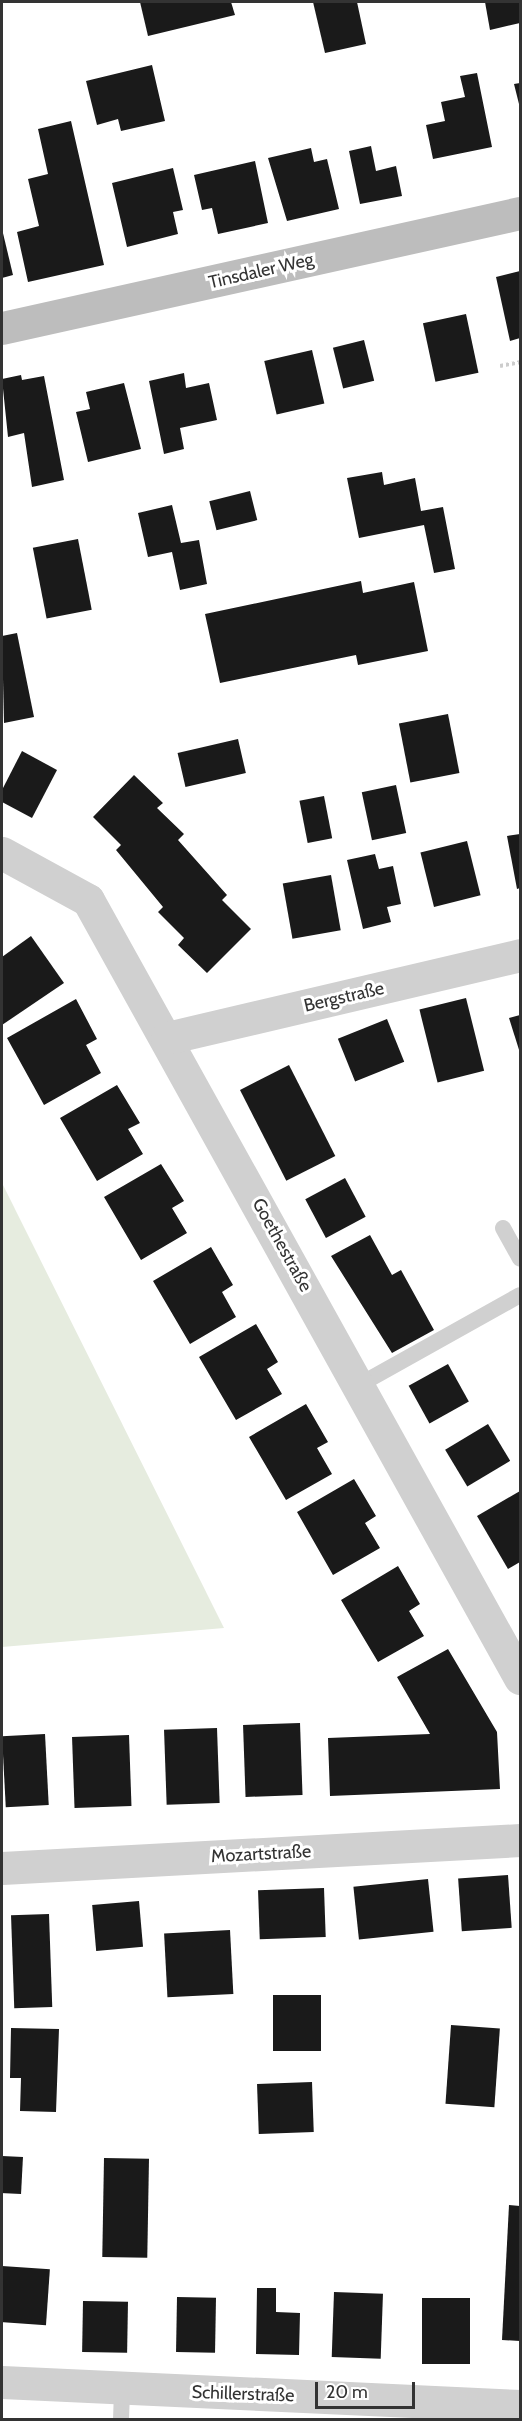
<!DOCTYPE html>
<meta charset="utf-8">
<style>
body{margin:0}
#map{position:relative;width:522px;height:2421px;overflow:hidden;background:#fff;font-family:Cabin,sans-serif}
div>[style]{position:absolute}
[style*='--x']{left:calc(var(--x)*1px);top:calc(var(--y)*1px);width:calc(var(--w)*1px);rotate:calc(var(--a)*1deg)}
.green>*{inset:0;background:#e6ecdf}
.building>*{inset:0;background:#1a1a1a;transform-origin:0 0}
.path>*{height:4px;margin-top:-2px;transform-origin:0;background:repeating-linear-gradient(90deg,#cdcdcd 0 3px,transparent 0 6px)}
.lane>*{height:16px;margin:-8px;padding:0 8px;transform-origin:8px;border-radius:8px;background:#d0d0d0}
.street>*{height:33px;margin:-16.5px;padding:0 16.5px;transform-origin:16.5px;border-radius:16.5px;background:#d0d0d0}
.secondary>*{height:33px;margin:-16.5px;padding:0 16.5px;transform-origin:16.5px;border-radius:16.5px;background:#bdbdbd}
span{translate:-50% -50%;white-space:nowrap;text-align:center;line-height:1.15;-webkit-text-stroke:6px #fff;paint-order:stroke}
.street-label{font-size:18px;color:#333}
.frame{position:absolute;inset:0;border:3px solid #333;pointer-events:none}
.scale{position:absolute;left:315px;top:2382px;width:100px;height:27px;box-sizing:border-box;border:3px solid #333;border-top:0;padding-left:8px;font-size:18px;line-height:21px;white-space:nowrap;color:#333;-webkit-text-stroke:4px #fff;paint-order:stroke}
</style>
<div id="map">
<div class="green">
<i style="clip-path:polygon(2px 1183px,224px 1628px,2px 1647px)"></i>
</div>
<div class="building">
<i style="clip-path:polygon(140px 2px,231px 2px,235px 15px,148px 36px)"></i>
<i style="clip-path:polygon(313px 2px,357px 2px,366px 44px,325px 53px)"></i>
<i style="clip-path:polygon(485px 2px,520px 2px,520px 23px,490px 30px)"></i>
<i style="clip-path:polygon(152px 65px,165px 121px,121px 131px,118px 119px,97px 125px,86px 81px)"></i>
<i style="clip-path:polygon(477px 73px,492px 147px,433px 159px,426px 125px,445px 121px,441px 102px,465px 97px,460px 76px)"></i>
<i style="clip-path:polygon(520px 83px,520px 108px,514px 84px)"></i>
<i style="clip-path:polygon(71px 121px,104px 265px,28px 282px,17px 232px,39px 226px,28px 179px,48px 174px,38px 129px)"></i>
<i style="clip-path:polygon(371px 146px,376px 171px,396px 166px,402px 196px,360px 204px,349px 151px)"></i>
<i style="clip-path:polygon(311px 148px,314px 162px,327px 159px,339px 209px,287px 221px,268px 158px)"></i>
<i style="clip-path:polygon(255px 161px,268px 223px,218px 234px,212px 208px,202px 210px,194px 175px)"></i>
<i style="clip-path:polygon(173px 168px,183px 210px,173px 212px,178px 234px,127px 247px,112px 183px)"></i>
<i style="clip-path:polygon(2px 229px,13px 275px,2px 278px)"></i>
<i style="clip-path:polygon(520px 271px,520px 338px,510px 341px,496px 277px)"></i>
<i style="left:466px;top:314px;width:60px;height:44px;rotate:78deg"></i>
<i style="left:364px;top:340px;width:42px;height:32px;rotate:76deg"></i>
<i style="left:312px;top:350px;width:55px;height:49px;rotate:77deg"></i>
<i style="clip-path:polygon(184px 373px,186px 388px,209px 383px,217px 420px,180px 428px,184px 449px,164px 454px,149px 381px)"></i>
<i style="clip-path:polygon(21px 375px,22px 380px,44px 376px,64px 480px,32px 487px,24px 433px,8px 437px,2px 379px)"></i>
<i style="clip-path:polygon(124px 383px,141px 449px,88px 462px,76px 412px,90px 409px,86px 392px)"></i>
<i style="clip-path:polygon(382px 472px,384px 485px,415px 478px,421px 511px,443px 507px,455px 569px,434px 573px,424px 525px,359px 538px,347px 478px)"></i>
<i style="left:250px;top:491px;width:30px;height:42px;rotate:76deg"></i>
<i style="clip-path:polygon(172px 505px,181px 543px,199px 540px,207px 584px,180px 590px,172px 552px,148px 557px,138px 513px)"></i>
<i style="left:78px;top:539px;width:72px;height:46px;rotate:79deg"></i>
<i style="clip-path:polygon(361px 581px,363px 593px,414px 582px,428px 651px,358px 665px,356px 655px,220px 683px,205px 614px)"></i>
<i style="clip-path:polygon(17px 633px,34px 717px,4px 723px,2px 636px)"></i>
<i style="left:448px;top:714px;width:60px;height:50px;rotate:79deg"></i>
<i style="left:238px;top:739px;width:35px;height:62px;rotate:77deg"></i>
<i style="clip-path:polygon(22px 751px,57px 770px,32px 818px,2px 802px,2px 790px)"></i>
<i style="clip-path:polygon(134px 775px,163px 803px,157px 808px,184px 834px,178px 840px,227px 895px,222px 900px,251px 929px,207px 973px,178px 945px,184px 938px,158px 912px,163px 907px,116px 850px,121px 845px,93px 817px)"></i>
<i style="left:396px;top:785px;width:49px;height:35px;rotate:78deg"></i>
<i style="left:324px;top:796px;width:43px;height:25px;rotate:79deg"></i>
<i style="clip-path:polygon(520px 834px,520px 888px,517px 889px,507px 836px)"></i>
<i style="left:467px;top:841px;width:56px;height:48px;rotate:76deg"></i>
<i style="clip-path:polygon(375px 854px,379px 869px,393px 866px,401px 904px,387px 907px,391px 922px,363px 929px,347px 860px)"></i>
<i style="left:331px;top:875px;width:56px;height:49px;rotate:80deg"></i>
<i style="clip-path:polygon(31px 936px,64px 983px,2px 1025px,2px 957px)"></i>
<i style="left:466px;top:998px;width:75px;height:48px;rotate:76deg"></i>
<i style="clip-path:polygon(76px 999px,97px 1039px,86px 1045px,101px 1073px,44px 1105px,7px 1038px)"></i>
<i style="clip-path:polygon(520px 1015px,520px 1053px,509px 1018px)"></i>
<i style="left:387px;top:1019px;width:46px;height:53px;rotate:68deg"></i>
<i style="left:289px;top:1065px;width:102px;height:55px;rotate:63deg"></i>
<i style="clip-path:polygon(117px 1085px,140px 1123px,128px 1129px,143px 1154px,97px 1181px,60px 1118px)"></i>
<i style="clip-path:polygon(161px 1164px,184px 1201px,172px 1208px,187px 1233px,141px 1260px,104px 1197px)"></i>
<i style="left:345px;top:1178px;width:44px;height:45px;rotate:62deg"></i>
<i style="clip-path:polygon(370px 1235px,392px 1275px,401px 1270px,434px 1330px,392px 1353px,331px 1256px)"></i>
<i style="clip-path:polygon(211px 1247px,233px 1285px,222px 1292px,236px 1317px,190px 1344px,153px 1281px)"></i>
<i style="clip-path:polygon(256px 1324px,278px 1362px,267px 1369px,282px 1394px,236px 1420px,199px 1357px)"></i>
<i style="left:448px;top:1364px;width:43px;height:45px;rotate:61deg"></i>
<i style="clip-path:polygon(306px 1404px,328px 1442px,317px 1448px,332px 1474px,286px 1500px,249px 1437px)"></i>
<i style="left:488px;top:1424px;width:43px;height:50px;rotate:59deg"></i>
<i style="clip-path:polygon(354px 1479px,376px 1516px,365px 1523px,380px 1548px,333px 1575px,297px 1512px)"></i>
<i style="clip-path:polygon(520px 1491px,520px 1562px,508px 1569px,477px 1516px)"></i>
<i style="clip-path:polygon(398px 1566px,420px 1604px,409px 1611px,424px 1636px,378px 1662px,341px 1600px)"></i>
<i style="clip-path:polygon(448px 1649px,497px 1732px,500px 1789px,330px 1796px,328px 1738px,430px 1734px,397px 1677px)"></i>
<i style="left:300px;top:1723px;width:72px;height:57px;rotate:88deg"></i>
<i style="left:217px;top:1728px;width:75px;height:53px;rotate:88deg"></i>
<i style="left:45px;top:1734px;width:71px;height:43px;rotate:87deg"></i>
<i style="left:129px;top:1735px;width:71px;height:57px;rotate:88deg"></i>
<i style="left:508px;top:1875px;width:53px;height:50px;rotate:86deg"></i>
<i style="left:428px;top:1879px;width:53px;height:75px;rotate:84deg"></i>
<i style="left:324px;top:1888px;width:49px;height:66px;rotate:88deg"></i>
<i style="left:139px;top:1901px;width:46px;height:47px;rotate:85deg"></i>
<i style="left:49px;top:1914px;width:93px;height:38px;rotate:88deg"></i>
<i style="left:230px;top:1930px;width:64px;height:66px;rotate:87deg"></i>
<i style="left:273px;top:1995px;width:48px;height:56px"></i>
<i style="left:451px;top:2025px;width:49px;height:79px;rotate:4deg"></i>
<i style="clip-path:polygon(11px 2028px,59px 2029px,56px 2112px,20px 2111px,21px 2078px,10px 2078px)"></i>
<i style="left:312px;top:2082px;width:50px;height:55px;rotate:88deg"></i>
<i style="left:2px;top:2156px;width:21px;height:37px;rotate:3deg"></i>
<i style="left:104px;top:2158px;width:45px;height:99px;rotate:1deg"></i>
<i style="clip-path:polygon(509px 2205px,520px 2206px,520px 2341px,502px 2340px)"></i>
<i style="left:2px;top:2266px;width:48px;height:56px;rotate:4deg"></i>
<i style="clip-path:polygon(257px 2288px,276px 2288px,276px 2312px,300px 2313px,299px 2355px,256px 2354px)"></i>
<i style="left:334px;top:2292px;width:49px;height:65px;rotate:2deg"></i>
<i style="left:177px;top:2297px;width:39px;height:55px;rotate:1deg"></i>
<i style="left:422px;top:2298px;width:48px;height:66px"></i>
<i style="left:83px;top:2301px;width:45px;height:51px;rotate:1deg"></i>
</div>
<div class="path">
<i style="--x:500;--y:366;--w:20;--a:-11"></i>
</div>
<div class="lane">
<i style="--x:503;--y:1228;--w:35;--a:61"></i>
<i style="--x:359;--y:1385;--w:184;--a:-29.2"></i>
<i style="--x:121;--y:2420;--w:31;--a:-88"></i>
</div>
<div class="street">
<i style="--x:2;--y:853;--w:98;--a:28.7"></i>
<i style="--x:88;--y:900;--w:890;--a:60.96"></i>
<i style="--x:167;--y:1038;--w:363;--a:-13.2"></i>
<i style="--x:2;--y:1868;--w:519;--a:-3.09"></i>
<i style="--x:2;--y:2382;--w:519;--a:2.65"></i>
</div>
<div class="secondary">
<i style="--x:2;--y:328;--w:531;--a:-12.52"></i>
</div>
<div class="street-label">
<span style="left:261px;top:271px;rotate:-13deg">Tinsdaler Weg</span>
<span style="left:344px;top:997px;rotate:-13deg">Bergstraße</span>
<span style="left:282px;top:1245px;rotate:61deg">Goethestraße</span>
<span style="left:261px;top:1854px;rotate:-3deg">Mozartstraße</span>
<span style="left:243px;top:2394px;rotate:2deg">Schillerstraße</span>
</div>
<div class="frame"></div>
<div class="scale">20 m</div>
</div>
